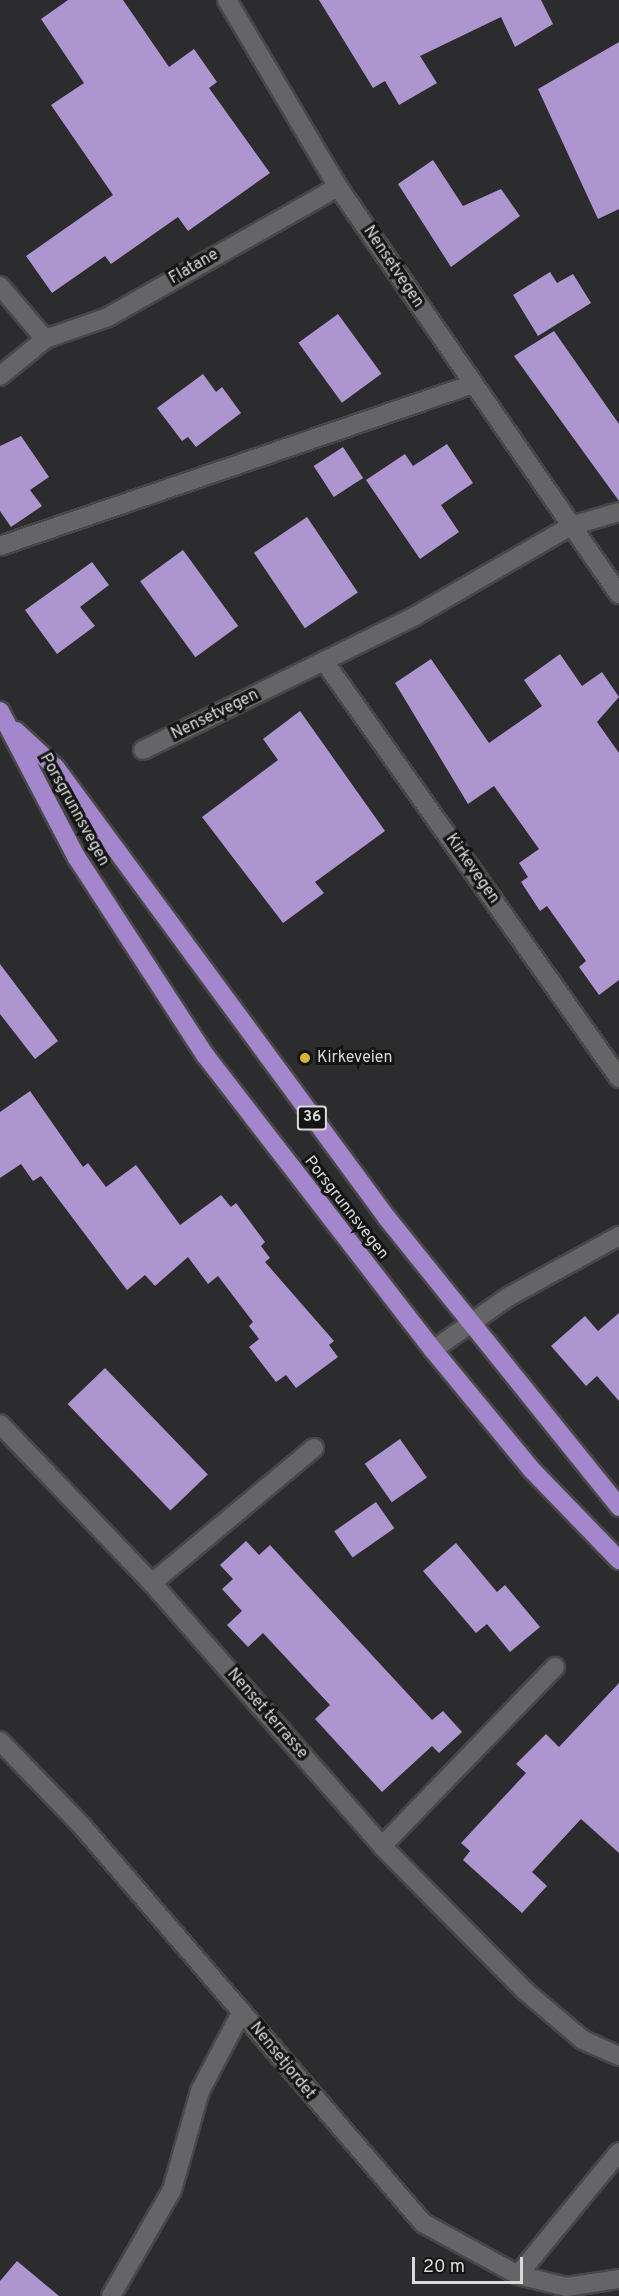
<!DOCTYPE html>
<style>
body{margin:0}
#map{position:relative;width:619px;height:2296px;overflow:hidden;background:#2c2b2d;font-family:Overpass,sans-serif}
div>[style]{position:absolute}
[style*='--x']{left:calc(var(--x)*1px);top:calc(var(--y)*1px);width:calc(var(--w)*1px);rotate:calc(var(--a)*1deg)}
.building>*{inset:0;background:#ad95cf;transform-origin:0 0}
.roads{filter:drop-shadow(2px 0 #474748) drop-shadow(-2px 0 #474748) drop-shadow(0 2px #474748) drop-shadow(0 -2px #474748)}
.street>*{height:18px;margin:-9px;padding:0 9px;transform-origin:9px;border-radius:9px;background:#656467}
.highway>*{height:18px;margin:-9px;padding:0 9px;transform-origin:9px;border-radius:9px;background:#a386cb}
.dots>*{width:16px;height:16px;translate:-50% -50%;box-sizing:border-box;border:3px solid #141415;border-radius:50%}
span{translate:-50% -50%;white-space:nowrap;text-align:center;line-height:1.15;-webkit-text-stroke:6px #141415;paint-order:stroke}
.shield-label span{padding:2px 4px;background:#141415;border:2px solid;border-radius:4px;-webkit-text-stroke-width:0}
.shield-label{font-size:15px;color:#dadadb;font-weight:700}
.street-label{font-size:16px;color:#dadadb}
.poi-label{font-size:16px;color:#dadadb}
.left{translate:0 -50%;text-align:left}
.scale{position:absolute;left:412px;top:2257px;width:111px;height:27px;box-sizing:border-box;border:3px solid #dadadb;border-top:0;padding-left:8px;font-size:18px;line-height:21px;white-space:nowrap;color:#dadadb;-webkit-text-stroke:4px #141415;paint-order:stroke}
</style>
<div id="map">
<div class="building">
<i style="clip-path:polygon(68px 0,123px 0,169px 67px,194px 49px,217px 82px,209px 88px,270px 173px,188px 231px,178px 217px,111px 264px,105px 256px,52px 293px,26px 256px,113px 195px,51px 105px,84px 83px,41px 19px)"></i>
<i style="clip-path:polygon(319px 0,541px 0,553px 24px,515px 47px,501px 17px,420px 56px,437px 83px,399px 105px,385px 81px,373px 88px)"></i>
<i style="clip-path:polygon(619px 42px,619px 209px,598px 219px,538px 89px)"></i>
<i style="clip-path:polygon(433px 160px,463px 206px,501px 189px,520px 216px,451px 267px,398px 184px)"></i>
<i style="clip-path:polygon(550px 272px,557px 283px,573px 274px,591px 303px,538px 336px,513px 295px)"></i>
<i style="left:338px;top:314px;width:74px;height:49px;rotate:54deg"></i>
<i style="clip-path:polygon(554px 331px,619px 424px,619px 501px,514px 356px)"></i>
<i style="clip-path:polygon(203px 374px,216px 392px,222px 387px,241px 413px,196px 447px,188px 437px,182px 441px,157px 408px)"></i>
<i style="clip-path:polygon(21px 436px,49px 477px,30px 490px,42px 506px,11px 527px,0 511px,0 446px)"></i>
<i style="clip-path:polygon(447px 444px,473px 483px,441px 505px,459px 532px,420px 559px,366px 480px,405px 454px,413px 466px)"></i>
<i style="left:343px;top:447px;width:37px;height:35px;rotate:57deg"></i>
<i style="left:307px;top:517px;width:91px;height:64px;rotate:56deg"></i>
<i style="left:183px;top:550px;width:94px;height:53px;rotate:54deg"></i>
<i style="clip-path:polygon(92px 562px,109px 585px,80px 607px,95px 626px,57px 654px,25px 610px)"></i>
<i style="clip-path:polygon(560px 654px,582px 686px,602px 672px,619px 697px,597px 722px,619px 753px,619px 980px,599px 995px,579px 967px,586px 961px,547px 906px,540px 911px,521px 882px,528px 877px,519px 863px,539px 849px,494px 786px,468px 804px,395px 683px,431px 659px,489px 743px,542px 706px,524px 680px)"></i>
<i style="clip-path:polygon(300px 711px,385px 831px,315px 882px,324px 893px,283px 923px,202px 817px,278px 760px,263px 739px)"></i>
<i style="clip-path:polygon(0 964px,58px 1041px,35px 1059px,0 1014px)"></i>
<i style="clip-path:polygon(30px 1091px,83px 1167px,88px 1163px,106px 1187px,136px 1165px,180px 1225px,221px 1195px,231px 1207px,236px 1203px,265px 1242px,261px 1246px,270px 1258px,265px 1262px,334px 1341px,329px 1345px,338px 1357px,296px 1388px,286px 1375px,276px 1382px,249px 1347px,259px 1339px,249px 1326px,253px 1322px,218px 1276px,208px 1284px,188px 1257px,155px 1286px,145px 1275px,127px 1290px,41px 1176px,33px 1181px,21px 1164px,0 1178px,0 1112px)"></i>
<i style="clip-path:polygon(619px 1313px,619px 1401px,597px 1376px,586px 1386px,551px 1346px,585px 1316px,598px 1331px)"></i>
<i style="left:105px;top:1368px;width:148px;height:52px;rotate:46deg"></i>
<i style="left:400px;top:1439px;width:47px;height:43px;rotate:55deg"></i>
<i style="left:376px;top:1502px;width:32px;height:51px;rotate:55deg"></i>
<i style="clip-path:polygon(246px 1541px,259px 1555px,270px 1545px,432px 1720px,443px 1711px,462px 1732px,439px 1753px,432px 1746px,382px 1792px,315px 1719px,330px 1705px,263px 1633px,248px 1647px,227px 1625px,242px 1611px,222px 1589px,233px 1579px,220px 1565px)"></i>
<i style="clip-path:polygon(456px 1543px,497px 1592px,505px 1585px,540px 1627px,510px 1652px,487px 1624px,476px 1633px,423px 1571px)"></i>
<i style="clip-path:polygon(619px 1683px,619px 1853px,581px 1819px,532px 1872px,547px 1886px,522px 1913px,463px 1860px,470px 1851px,461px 1843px,526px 1773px,516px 1764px,546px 1734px,559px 1747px)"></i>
<i style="clip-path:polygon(17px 2261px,59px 2296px,0 2296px,0 2281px)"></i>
</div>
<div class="roads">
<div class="street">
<i style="--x:227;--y:0;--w:217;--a:59.3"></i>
<i style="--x:338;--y:187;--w:495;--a:55.4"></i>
<i style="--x:0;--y:286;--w:70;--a:49.7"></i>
<i style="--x:0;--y:376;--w:58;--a:-39.4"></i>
<i style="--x:45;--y:339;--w:67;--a:-19.2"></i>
<i style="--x:108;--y:317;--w:264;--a:-29.5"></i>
<i style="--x:0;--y:546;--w:500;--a:-18.9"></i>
<i style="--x:324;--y:661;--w:511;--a:54.72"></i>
<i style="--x:143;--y:750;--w:303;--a:-26.2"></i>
<i style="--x:415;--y:616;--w:180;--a:-30"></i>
<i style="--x:571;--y:526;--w:50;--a:-16.3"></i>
<i style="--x:433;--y:1350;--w:92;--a:-35.2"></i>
<i style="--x:508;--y:1297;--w:127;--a:-28.8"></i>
<i style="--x:0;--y:1424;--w:220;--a:46.3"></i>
<i style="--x:152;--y:1583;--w:211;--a:-39.8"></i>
<i style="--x:152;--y:1583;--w:349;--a:48.8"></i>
<i style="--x:382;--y:1846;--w:204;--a:45.4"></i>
<i style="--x:525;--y:1991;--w:76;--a:40.2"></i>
<i style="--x:583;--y:2040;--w:39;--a:24"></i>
<i style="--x:0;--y:1741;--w:117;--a:46"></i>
<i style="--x:81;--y:1825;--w:525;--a:49.33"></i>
<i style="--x:423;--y:2223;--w:108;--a:28.7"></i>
<i style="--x:518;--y:2275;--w:49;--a:14"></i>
<i style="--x:566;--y:2287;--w:54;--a:-8.6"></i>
<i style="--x:382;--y:1846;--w:249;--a:-46"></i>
<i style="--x:518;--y:2275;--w:159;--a:-50.6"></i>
<i style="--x:111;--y:2296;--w:122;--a:-60.1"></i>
<i style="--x:172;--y:2190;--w:103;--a:-74.2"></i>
<i style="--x:200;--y:2091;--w:90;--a:-62.3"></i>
</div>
<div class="highway">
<i style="--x:0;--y:711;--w:166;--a:62.4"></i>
<i style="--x:77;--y:858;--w:235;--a:57"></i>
<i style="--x:205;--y:1055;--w:373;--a:52.3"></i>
<i style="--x:433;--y:1350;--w:154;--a:50.5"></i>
<i style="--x:531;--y:1469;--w:127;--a:46"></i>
<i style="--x:16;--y:731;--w:54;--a:42.8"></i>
<i style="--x:56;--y:768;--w:559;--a:53.66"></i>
<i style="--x:387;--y:1218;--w:371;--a:51.2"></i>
</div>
</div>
<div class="dots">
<i style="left:305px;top:1058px;background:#d7b434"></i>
</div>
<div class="shield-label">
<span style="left:312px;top:1118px">36</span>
</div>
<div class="street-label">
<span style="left:194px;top:267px;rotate:-30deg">Flatane</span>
<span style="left:393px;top:267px;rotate:56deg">Nensetvegen</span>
<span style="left:215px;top:715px;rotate:-26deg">Nensetvegen</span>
<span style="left:74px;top:810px;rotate:61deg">Porsgrunnsvegen</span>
<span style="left:472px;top:869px;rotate:55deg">Kirkevegen</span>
<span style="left:346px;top:1208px;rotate:52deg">Porsgrunnsvegen</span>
<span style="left:267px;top:1714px;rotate:49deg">Nenset terrasse</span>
<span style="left:282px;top:2061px;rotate:51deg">Nensetjordet</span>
</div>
<div class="poi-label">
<span class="left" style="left:317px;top:1058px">Kirkeveien</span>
</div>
<div class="scale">20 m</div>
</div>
